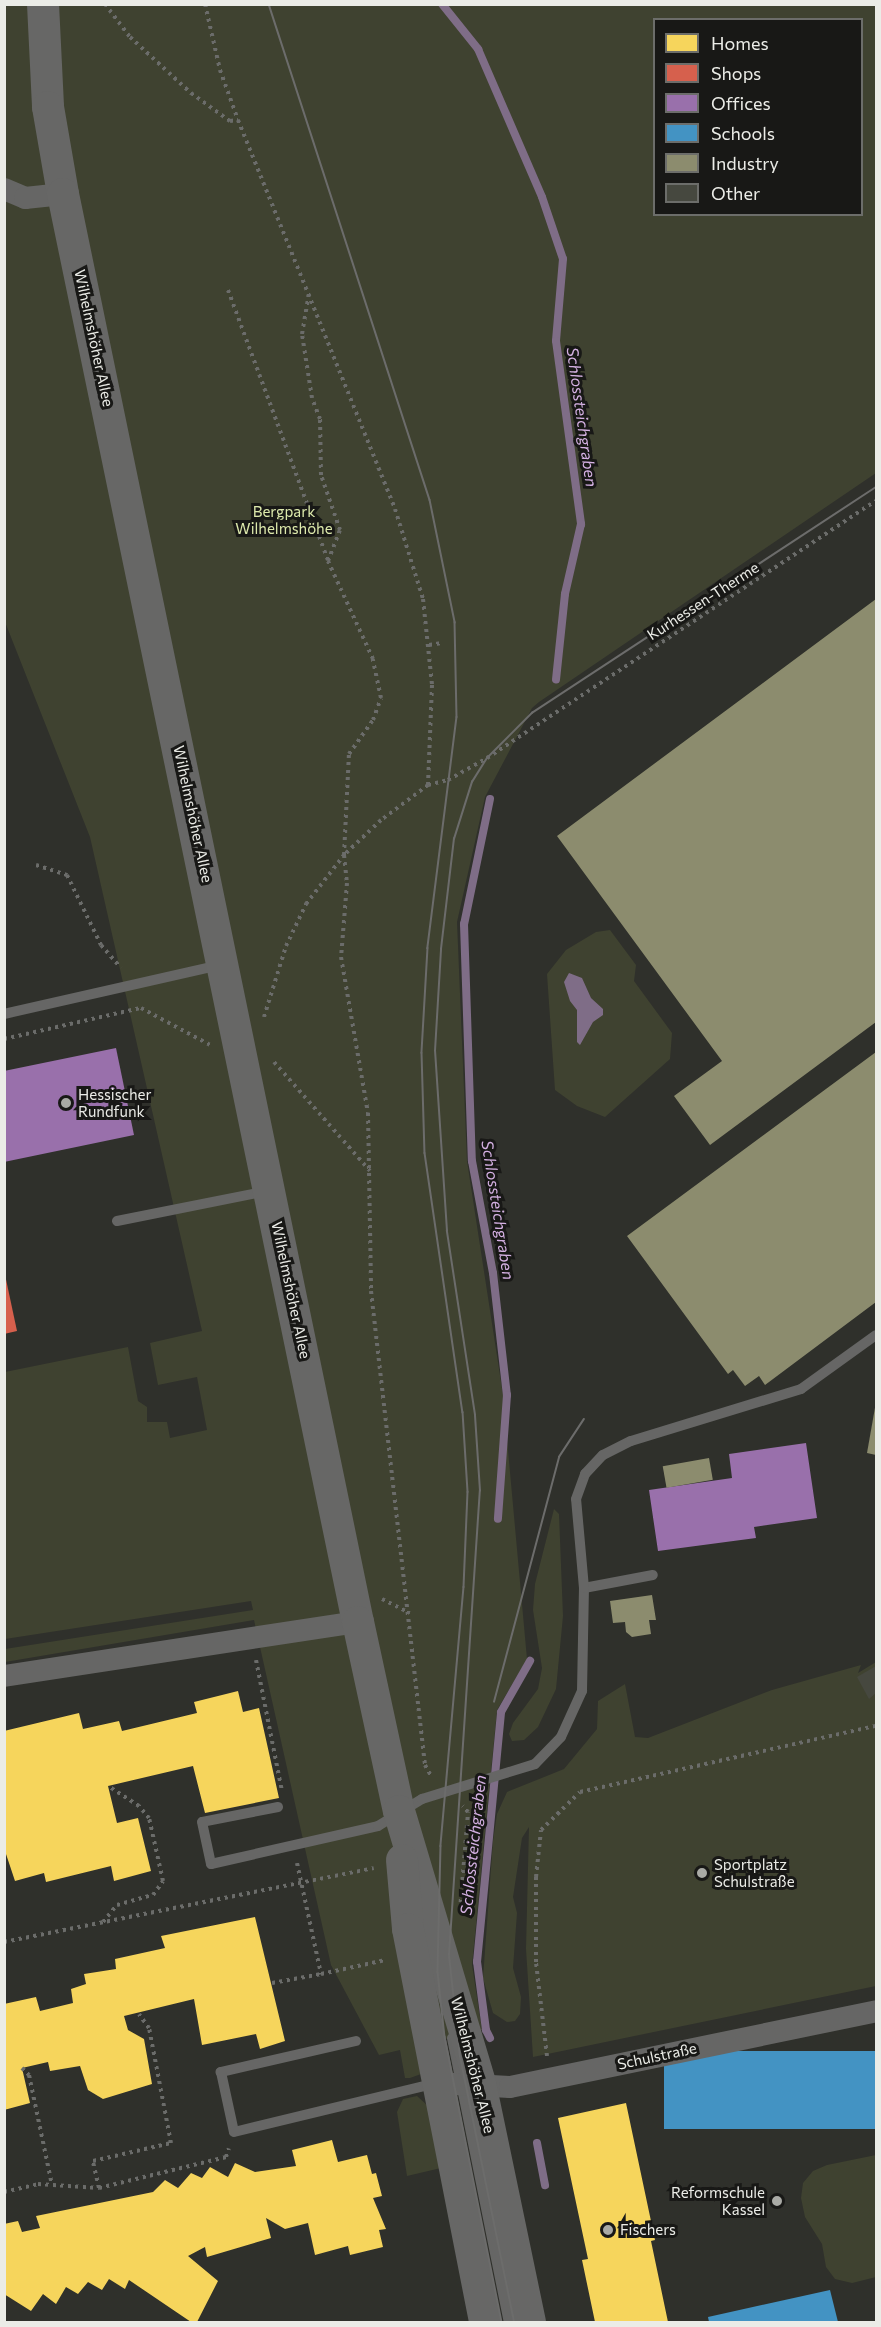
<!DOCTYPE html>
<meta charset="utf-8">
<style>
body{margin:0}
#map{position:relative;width:881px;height:2327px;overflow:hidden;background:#2f302b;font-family:Commissioner,sans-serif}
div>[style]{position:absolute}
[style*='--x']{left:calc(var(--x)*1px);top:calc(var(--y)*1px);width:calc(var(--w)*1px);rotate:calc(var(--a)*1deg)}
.green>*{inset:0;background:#3f4230}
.water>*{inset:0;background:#7f6d87}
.homes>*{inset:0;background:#f6d55c}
.shops>*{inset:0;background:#d6604d}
.offices>*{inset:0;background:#9970ab}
.schools>*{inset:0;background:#4393c3;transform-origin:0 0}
.industry>*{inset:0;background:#8c8c6e;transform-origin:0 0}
.stream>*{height:8px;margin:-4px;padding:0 4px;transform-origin:4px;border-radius:4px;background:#7f6d87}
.building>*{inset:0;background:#46483f}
.path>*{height:4px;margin-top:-2px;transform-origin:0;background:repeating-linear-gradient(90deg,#6b6c6a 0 3px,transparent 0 7.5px)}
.service>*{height:10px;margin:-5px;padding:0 5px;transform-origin:5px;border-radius:5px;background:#666665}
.minor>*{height:22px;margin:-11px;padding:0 11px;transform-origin:11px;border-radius:11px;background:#666665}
.secondary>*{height:32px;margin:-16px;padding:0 16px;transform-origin:16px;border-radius:16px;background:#676766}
.tram>*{height:1.5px;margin:-0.75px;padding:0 0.75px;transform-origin:0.75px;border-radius:0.75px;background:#6c6c6b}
.dots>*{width:16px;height:16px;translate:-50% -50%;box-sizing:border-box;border:3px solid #181816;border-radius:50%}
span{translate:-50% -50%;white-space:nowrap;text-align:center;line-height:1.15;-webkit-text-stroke:6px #181816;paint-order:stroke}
.street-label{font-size:15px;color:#ebece7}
.park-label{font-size:15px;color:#dde9ac}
.poi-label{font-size:15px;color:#ebece7}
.left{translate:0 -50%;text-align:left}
.right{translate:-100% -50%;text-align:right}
.water-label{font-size:16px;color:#d5b1e3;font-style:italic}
.frame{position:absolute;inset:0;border:6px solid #ebece7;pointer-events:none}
.legend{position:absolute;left:653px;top:18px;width:210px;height:198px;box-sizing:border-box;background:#181816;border:2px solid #6c6d6a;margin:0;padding:8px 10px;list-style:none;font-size:18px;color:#ebece7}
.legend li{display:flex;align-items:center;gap:12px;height:30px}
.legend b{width:30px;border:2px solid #6c6d6a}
</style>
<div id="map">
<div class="green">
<i style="clip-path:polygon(evenodd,5px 5px,876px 5px,876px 473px,539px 702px,532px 708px,485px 797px,457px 922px,467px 1161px,503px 1395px,527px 1659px,497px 1710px,472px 1965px,482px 2030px,417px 2046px,421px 2074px,410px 2078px,405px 2078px,400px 2050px,379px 2055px,331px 1965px,254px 1620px,5px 1662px,5px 1649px,253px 1610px,251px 1601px,5px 1639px,5px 1372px,128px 1347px,138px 1401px,147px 1407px,147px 1422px,167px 1422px,170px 1438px,207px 1430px,197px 1377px,158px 1385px,150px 1343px,202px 1331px,90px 837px,5px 622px,5px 5px,654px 20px,862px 20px,862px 214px,654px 214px,654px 20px)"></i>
<i style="clip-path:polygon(610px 930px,636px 965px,634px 981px,672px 1033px,670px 1059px,605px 1117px,577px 1106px,555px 1090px,547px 974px,566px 950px,596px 932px)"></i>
<i style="clip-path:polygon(554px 1509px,559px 1514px,563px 1616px,556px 1689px,538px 1727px,524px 1740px,512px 1741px,509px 1734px,513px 1723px,538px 1689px,542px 1668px,533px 1610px,535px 1584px)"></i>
<i style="clip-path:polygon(876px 1662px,876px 1986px,533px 2057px,526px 1949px,529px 1827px,522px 1838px,513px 1897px,517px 1913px,513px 1968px,521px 1997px,520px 2014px,515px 2021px,507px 2022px,493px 2013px,483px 1978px,493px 1841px,497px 1814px,507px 1792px,564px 1769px,597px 1729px,598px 1701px,625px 1684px,635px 1737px,648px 1738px,772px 1690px,861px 1665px,858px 1673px)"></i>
<i style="clip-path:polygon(417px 2096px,428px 2106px,441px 2168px,407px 2176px,397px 2112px,403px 2099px)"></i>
<i style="clip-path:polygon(876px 2155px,876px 2277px,852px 2283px,835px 2279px,826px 2267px,822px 2244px,805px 2217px,801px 2198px,803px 2183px,813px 2171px,827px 2165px)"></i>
</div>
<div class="water">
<i style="clip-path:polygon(569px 973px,582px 978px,591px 998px,603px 1009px,603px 1015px,593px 1022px,580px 1045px,577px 1042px,577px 1010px,570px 1001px,564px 982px)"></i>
</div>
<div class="homes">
<i style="clip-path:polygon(238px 1691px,243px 1712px,259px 1708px,279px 1798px,205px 1813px,193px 1766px,108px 1786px,117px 1823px,138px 1818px,151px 1871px,114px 1881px,111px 1866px,46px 1882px,44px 1873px,15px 1881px,4px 1848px,4px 1731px,79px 1713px,83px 1729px,119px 1721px,122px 1731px,197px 1713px,194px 1702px)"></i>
<i style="clip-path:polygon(255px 1917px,285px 2041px,260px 2049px,256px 2034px,202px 2045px,194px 1999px,124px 2016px,128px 2030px,144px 2039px,152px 2084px,103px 2099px,88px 2090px,80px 2066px,50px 2071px,48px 2062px,22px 2068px,30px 2103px,4px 2110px,4px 2004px,36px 1997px,40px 2011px,73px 2003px,71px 1989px,86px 1984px,84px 1974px,116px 1969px,115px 1959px,165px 1948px,161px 1936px)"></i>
<i style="clip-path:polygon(626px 2103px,655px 2240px,651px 2241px,668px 2322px,595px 2322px,582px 2260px,588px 2259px,558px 2118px)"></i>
<i style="clip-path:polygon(332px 2140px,338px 2162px,367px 2155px,372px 2174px,376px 2173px,382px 2196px,373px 2198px,386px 2229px,379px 2230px,383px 2247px,350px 2255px,348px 2246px,315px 2255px,308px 2223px,285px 2229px,266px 2218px,271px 2238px,207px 2257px,205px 2247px,188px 2256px,218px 2281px,197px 2322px,191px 2322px,129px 2280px,125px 2289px,109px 2279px,102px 2290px,88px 2282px,78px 2294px,66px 2287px,56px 2304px,43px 2294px,31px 2311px,4px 2294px,4px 2224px,18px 2221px,22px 2232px,40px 2228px,36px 2216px,153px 2192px,165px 2180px,178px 2188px,191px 2173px,202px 2178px,210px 2167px,228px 2177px,235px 2163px,255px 2172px,296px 2166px,292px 2150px)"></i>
</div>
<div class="shops">
<i style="clip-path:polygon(4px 1270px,17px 1331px,4px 1334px)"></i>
</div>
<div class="offices">
<i style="clip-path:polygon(116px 1048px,134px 1135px,4px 1162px,4px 1071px)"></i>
<i style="clip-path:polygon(806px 1443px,817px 1518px,754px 1527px,756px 1538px,658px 1551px,649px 1490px,732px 1478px,729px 1454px)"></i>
</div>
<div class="schools">
<i style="left:876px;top:2051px;width:78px;height:212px;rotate:90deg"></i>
<i style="clip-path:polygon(830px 2290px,838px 2322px,709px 2322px,708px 2317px)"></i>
</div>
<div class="industry">
<i style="clip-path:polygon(876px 599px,876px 1022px,710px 1145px,674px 1096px,722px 1061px,557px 836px)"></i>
<i style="clip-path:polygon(876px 1052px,876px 1302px,765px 1385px,759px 1376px,745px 1386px,733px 1370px,728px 1374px,627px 1236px)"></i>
<i style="clip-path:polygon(876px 1402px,876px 1455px,867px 1453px)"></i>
<i style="left:709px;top:1458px;width:22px;height:47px;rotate:80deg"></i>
<i style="clip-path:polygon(652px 1595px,656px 1620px,649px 1620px,651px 1634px,632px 1637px,626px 1632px,625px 1622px,613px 1623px,610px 1601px)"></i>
</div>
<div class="stream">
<i style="--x:442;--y:4;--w:58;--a:51.3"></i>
<i style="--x:478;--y:49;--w:161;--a:66.6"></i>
<i style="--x:542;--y:197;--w:65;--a:71.3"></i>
<i style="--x:563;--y:259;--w:82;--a:94.9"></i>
<i style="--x:556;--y:341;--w:185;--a:82.2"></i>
<i style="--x:581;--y:524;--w:72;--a:102.9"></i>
<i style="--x:565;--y:594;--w:86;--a:96"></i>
<i style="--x:490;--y:799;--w:128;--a:101.7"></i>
<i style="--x:464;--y:924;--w:237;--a:88.1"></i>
<i style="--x:472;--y:1161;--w:114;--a:79.4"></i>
<i style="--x:493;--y:1273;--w:123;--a:83.5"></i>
<i style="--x:507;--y:1395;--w:124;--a:94.2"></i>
<i style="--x:490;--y:2038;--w:9;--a:-117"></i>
<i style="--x:486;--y:2030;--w:69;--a:-97.5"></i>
<i style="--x:477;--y:1962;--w:251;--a:-84.5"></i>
<i style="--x:501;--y:1712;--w:59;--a:-60.4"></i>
<i style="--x:537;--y:2143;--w:43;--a:79.2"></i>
</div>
<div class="building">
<i style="clip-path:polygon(876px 1666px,876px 1693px,869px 1699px,857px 1677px)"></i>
</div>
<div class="path">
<i style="--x:105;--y:4;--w:41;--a:52.9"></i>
<i style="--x:130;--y:37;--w:83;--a:42.6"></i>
<i style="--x:191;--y:93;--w:48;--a:35.7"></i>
<i style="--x:230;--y:121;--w:8;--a:-7"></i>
<i style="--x:238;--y:120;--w:419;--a:68"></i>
<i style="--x:395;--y:509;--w:94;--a:72.7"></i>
<i style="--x:423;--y:599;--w:86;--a:84"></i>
<i style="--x:432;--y:685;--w:100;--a:92.3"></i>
<i style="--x:428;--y:785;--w:59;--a:143.3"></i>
<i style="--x:381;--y:820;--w:51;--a:136.6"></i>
<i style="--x:344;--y:855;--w:28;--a:84"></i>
<i style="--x:347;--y:883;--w:74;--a:94.6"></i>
<i style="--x:341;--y:957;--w:158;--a:80.2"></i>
<i style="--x:368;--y:1113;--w:178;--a:89"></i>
<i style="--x:371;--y:1291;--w:477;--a:83.5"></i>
<i style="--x:425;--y:1765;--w:13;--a:61"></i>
<i style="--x:205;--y:4;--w:68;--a:77.2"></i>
<i style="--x:220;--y:70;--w:53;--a:70.2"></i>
<i style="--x:228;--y:290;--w:288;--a:69.7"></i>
<i style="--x:429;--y:645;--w:13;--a:-9"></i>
<i style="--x:428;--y:785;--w:21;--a:-14"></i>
<i style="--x:448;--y:780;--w:45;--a:-29.4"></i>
<i style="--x:487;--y:758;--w:466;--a:-33.5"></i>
<i style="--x:36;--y:865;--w:33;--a:18"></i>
<i style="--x:67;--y:875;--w:78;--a:64.1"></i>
<i style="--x:101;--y:945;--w:30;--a:49"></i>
<i style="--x:264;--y:1017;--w:74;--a:-72.8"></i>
<i style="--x:286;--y:946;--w:47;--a:-64.5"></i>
<i style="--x:306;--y:904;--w:62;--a:-52.2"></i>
<i style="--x:344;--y:855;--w:101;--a:-87.2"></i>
<i style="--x:349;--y:754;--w:42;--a:-54.8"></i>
<i style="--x:373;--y:720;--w:23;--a:-70"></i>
<i style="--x:381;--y:698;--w:40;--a:-102"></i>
<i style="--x:373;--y:659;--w:108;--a:-114.7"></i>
<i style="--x:328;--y:561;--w:33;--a:-69"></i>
<i style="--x:340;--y:530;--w:58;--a:-109.1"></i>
<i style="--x:321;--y:475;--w:56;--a:-91"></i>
<i style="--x:320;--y:419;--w:22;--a:-111"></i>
<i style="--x:312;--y:398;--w:65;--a:-98.9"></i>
<i style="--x:302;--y:334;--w:42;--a:-80.3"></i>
<i style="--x:4;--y:1039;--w:140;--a:-12.8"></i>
<i style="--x:141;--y:1008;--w:78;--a:28.2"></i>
<i style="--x:274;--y:1062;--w:145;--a:48.6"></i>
<i style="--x:382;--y:1599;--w:31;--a:27"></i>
<i style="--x:256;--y:1660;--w:134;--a:78.8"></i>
<i style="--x:297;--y:1863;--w:114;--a:77.8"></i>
<i style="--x:321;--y:1974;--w:66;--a:-12.3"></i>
<i style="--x:460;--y:1910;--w:98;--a:-85.3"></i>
<i style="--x:468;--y:1812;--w:8;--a:-130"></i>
<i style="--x:103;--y:1922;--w:22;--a:-51"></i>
<i style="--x:117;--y:1905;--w:37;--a:-16"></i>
<i style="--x:153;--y:1895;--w:17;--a:-54"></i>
<i style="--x:163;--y:1881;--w:65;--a:-102.5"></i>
<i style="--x:149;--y:1818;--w:16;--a:-130"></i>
<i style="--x:139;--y:1806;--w:37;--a:-147"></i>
<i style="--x:4;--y:1942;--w:377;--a:-11.3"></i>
<i style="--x:272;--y:1983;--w:50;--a:-10.4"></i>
<i style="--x:547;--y:2056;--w:95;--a:-96.7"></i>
<i style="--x:536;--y:1962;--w:85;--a:-90"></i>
<i style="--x:536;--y:1877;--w:47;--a:-83.9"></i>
<i style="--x:541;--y:1830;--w:54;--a:-44.3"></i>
<i style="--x:580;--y:1792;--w:303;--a:-12.6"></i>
<i style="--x:22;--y:2068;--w:10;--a:45"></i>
<i style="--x:29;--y:2075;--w:112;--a:78.2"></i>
<i style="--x:99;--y:2188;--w:131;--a:-13.7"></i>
<i style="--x:226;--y:2157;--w:9;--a:-72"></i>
<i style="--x:4;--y:2192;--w:35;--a:-13"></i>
<i style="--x:38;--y:2184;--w:61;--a:3.8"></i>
<i style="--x:99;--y:2188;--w:28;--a:-103"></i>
<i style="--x:93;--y:2161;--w:80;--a:-13"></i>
<i style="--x:171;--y:2143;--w:117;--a:-100.8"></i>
<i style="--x:149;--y:2028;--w:17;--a:-126"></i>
</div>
<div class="service">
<i style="--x:4;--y:1014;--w:221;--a:-12.8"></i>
<i style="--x:117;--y:1221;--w:153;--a:-11.3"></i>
<i style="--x:584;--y:1588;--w:70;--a:-10.7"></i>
<i style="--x:278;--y:1807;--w:77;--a:168.8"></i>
<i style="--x:202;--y:1822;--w:43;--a:77.9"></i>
<i style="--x:211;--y:1864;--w:171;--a:-12.8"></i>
<i style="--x:378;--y:1826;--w:52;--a:-31.5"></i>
<i style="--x:422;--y:1799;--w:118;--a:-17.2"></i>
<i style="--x:535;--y:1764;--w:37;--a:-46"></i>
<i style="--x:561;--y:1737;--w:51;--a:-65.5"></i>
<i style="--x:582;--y:1691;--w:103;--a:-88.9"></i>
<i style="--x:584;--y:1588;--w:89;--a:-95.1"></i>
<i style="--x:576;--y:1499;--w:27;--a:-70"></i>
<i style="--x:585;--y:1474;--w:26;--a:-47"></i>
<i style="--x:603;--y:1455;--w:31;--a:-27"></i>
<i style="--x:631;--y:1441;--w:178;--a:-17"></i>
<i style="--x:801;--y:1389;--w:92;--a:-35.8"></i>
<i style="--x:452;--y:2038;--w:290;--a:78.7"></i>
<i style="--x:356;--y:2041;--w:139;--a:167.1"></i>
<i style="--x:221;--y:2072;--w:61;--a:77.8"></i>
<i style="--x:234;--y:2132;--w:208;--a:-13.6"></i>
</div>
<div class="minor">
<i style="--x:4;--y:189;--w:23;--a:23"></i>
<i style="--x:25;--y:198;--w:38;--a:-6"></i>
<i style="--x:4;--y:1676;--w:358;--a:-8.7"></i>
<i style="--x:436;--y:2083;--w:74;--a:3.1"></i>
<i style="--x:510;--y:2087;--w:374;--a:-11.7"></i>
</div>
<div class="secondary">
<i style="--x:43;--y:4;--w:103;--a:87.2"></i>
<i style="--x:48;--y:107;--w:88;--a:80.2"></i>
<i style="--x:63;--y:194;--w:1458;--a:78.33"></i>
<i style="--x:358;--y:1622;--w:193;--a:77.8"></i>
<i style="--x:399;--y:1811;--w:284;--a:73.4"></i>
<i style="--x:480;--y:2083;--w:244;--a:78.2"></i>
<i style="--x:402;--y:1860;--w:69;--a:85"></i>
<i style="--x:408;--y:1929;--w:400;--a:78.9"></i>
</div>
<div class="tram">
<i style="--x:269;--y:4;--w:521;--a:72.02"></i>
<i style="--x:430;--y:500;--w:125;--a:78.4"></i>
<i style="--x:455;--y:622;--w:95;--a:88.8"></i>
<i style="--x:457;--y:717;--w:233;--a:97.2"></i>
<i style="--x:428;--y:948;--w:105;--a:93.3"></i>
<i style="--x:422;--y:1053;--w:100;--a:88.3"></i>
<i style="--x:425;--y:1153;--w:262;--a:81.7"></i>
<i style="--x:463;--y:1412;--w:80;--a:86.4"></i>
<i style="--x:468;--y:1492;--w:95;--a:92.4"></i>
<i style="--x:464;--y:1587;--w:260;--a:95.1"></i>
<i style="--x:441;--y:1846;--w:126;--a:91.4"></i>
<i style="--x:438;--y:1972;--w:65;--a:83.9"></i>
<i style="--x:445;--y:2037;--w:291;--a:78.7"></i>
<i style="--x:494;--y:1702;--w:253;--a:-75.1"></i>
<i style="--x:559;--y:1457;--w:45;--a:-56.7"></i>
<i style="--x:514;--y:2322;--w:270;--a:-101.5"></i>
<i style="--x:460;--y:2057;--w:103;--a:-96.2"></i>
<i style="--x:449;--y:1955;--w:465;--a:-86.2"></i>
<i style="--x:480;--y:1491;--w:76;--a:-93.8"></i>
<i style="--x:475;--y:1415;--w:186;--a:-98.7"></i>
<i style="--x:447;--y:1231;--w:180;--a:-93.8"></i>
<i style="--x:435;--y:1051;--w:102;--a:-86.6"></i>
<i style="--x:441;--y:949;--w:111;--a:-83.3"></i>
<i style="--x:454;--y:839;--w:60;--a:-72.5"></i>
<i style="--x:472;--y:782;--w:28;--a:-58"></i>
<i style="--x:487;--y:758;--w:64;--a:-45"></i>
<i style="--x:532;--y:713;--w:412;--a:-33.3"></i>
</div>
<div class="dots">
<i style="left:66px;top:1103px;background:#a9aaa5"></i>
<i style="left:702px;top:1873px;background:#a9aaa5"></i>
<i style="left:777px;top:2201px;background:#a9aaa5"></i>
<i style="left:608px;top:2230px;background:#a9aaa5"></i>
</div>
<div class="street-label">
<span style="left:94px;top:338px;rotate:78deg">Wilhelmshöher Allee</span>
<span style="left:703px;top:601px;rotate:-33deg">Kurhessen-Therme</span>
<span style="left:193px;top:814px;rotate:78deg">Wilhelmshöher Allee</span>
<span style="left:291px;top:1290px;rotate:78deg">Wilhelmshöher Allee</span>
<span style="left:657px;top:2056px;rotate:-12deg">Schulstraße</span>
<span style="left:473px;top:2065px;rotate:76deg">Wilhelmshöher Allee</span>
</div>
<div class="park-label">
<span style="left:284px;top:520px">Bergpark<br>Wilhelmshöhe</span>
</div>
<div class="poi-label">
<span class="left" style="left:78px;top:1103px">Hessischer<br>Rundfunk</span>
<span class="left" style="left:714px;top:1873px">Sportplatz<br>Schulstraße</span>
<span class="right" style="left:765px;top:2201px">Reformschule<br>Kassel</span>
<span class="left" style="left:620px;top:2230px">Fischers</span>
</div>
<div class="water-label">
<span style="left:582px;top:417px;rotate:82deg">Schlossteichgraben</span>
<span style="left:498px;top:1210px;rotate:81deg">Schlossteichgraben</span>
<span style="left:473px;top:1845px;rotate:-84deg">Schlossteichgraben</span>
</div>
<div class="frame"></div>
<ul class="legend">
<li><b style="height:16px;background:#f6d55c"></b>Homes</li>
<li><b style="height:16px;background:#d6604d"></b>Shops</li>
<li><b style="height:16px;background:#9970ab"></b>Offices</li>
<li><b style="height:16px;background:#4393c3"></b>Schools</li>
<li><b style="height:16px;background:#8c8c6e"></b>Industry</li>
<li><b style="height:16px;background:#46483f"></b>Other</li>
</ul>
</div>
